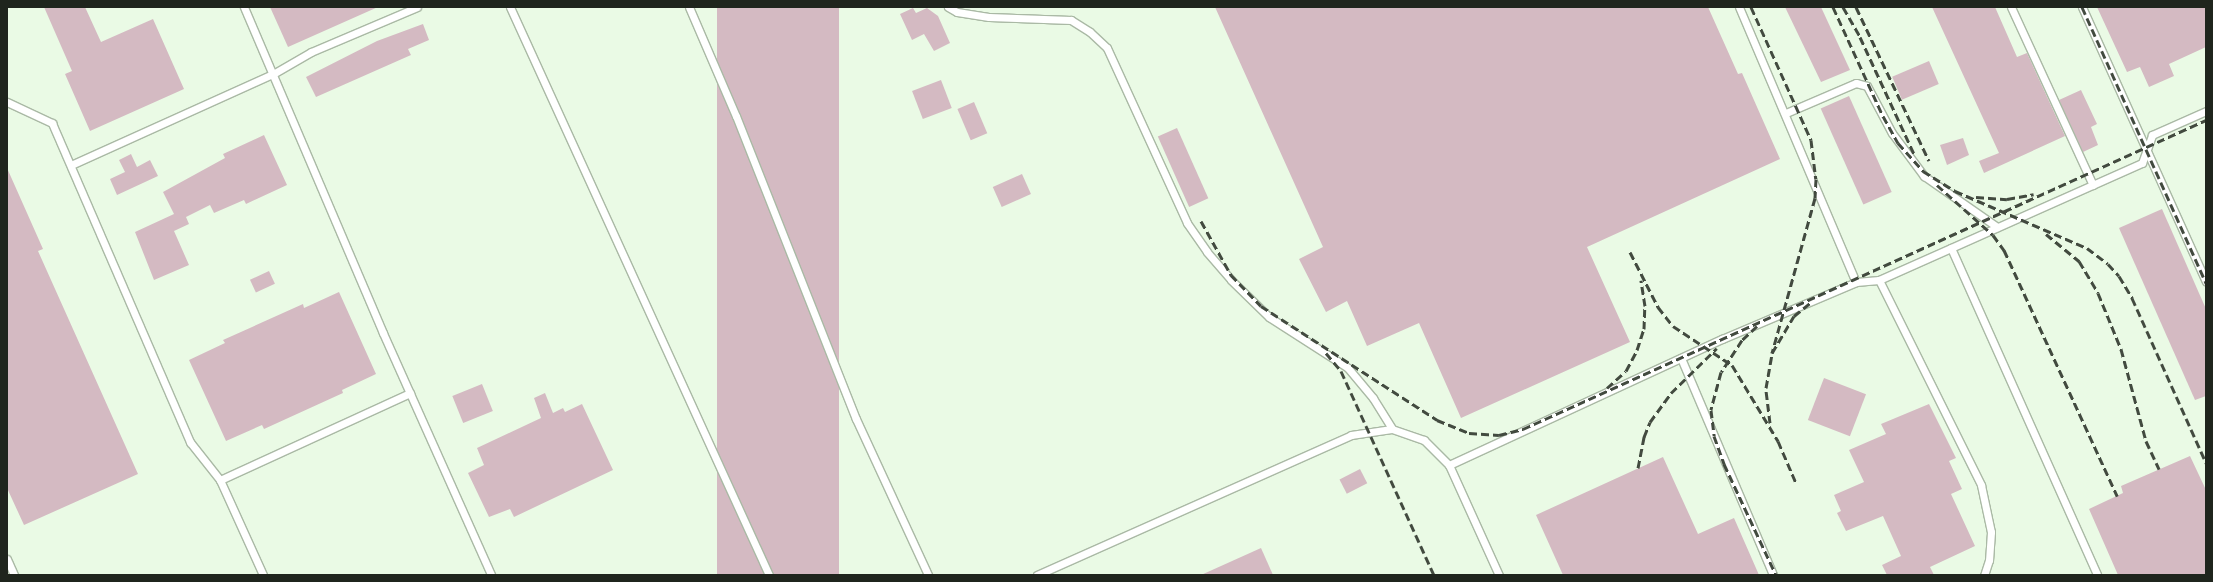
<!DOCTYPE html>
<style>
body{margin:0}
#map{position:relative;width:2213px;height:582px;overflow:hidden;background:#eafae5;font-family:Cabin,sans-serif}
div>[style]{position:absolute}
[style*='--x']{left:calc(var(--x)*1px);top:calc(var(--y)*1px);width:calc(var(--w)*1px);rotate:calc(var(--a)*1deg)}
.building>*{inset:0;background:#d4bac2;transform-origin:0 0}
.roads{filter:drop-shadow(1px 0 #aab9a5) drop-shadow(-1px 0 #aab9a5) drop-shadow(0 1px #aab9a5) drop-shadow(0 -1px #aab9a5)}
.service>*{height:7px;margin:-3.5px;padding:0 3.5px;transform-origin:3.5px;border-radius:3.5px;background:#fff}
.rail>*{height:3px;margin-top:-1.5px;transform-origin:0;background:repeating-linear-gradient(90deg,#424a3f 0 8px,transparent 0 12px)}
span{translate:-50% -50%;white-space:nowrap;text-align:center;line-height:1.15;-webkit-text-stroke:3.5px #eafae5;paint-order:stroke}
.frame{position:absolute;inset:0;border:8px solid #1f251d;pointer-events:none}
</style>
<div id="map">
<div class="building">
<i style="clip-path:polygon(44px 7px,85px 7px,101px 42px,153px 19px,184px 89px,90px 131px,65px 74px,72px 71px)"></i>
<i style="clip-path:polygon(270px 7px,378px 7px,288px 47px)"></i>
<i style="left:717px;top:7px;width:122px;height:609px"></i>
<i style="clip-path:polygon(1215px 7px,1708px 7px,1738px 74px,1742px 73px,1780px 159px,1587px 247px,1630px 342px,1461px 418px,1419px 323px,1367px 346px,1347px 301px,1326px 312px,1299px 259px,1323px 247px)"></i>
<i style="clip-path:polygon(1785px 7px,1821px 7px,1850px 70px,1821px 82px)"></i>
<i style="clip-path:polygon(1932px 7px,1995px 7px,2017px 57px,2027px 53px,2065px 136px,1984px 173px,1979px 161px,1999px 153px)"></i>
<i style="clip-path:polygon(2097px 7px,2206px 7px,2206px 47px,2169px 64px,2174px 76px,2149px 87px,2140px 67px,2127px 72px)"></i>
<i style="clip-path:polygon(913px 8px,916px 13px,927px 8px,938px 16px,950px 43px,934px 51px,924px 34px,912px 40px,900px 14px)"></i>
<i style="clip-path:polygon(423px 24px,429px 40px,408px 49px,411px 55px,316px 97px,306px 77px,377px 41px)"></i>
<i style="left:1929px;top:61px;width:25px;height:40px;rotate:67deg"></i>
<i style="left:941px;top:80px;width:30px;height:31px;rotate:69deg"></i>
<i style="clip-path:polygon(2081px 90px,2097px 124px,2091px 127px,2098px 145px,2083px 152px,2059px 100px)"></i>
<i style="left:1849px;top:96px;width:105px;height:31px;rotate:66deg"></i>
<i style="left:974px;top:102px;width:34px;height:18px;rotate:67deg"></i>
<i style="left:1177px;top:128px;width:77px;height:21px;rotate:66deg"></i>
<i style="clip-path:polygon(264px 135px,287px 185px,246px 204px,244px 200px,214px 213px,210px 205px,186px 217px,189px 224px,174px 231px,189px 265px,154px 280px,135px 232px,174px 214px,163px 192px,225px 158px,223px 154px)"></i>
<i style="clip-path:polygon(1963px 138px,1969px 155px,1947px 165px,1940px 145px)"></i>
<i style="clip-path:polygon(131px 154px,137px 167px,150px 160px,158px 176px,117px 195px,110px 179px,125px 172px,119px 160px)"></i>
<i style="clip-path:polygon(7px 168px,43px 249px,38px 251px,138px 474px,24px 525px,7px 488px)"></i>
<i style="left:1022px;top:174px;width:22px;height:32px;rotate:66deg"></i>
<i style="clip-path:polygon(2162px 209px,2206px 309px,2206px 396px,2195px 400px,2119px 228px)"></i>
<i style="left:269px;top:271px;width:14px;height:21px;rotate:65deg"></i>
<i style="clip-path:polygon(339px 292px,376px 374px,342px 390px,343px 393px,264px 429px,262px 425px,226px 441px,189px 360px,225px 343px,223px 340px,303px 304px,304px 308px)"></i>
<i style="left:1824px;top:378px;width:45px;height:45px;rotate:21deg"></i>
<i style="left:482px;top:384px;width:29px;height:32px;rotate:68deg"></i>
<i style="clip-path:polygon(545px 393px,553px 413px,563px 408px,565px 412px,582px 404px,613px 470px,514px 517px,510px 509px,489px 517px,468px 473px,484px 465px,477px 448px,541px 418px,534px 398px)"></i>
<i style="clip-path:polygon(1929px 404px,1956px 458px,1949px 461px,1962px 489px,1951px 494px,1975px 546px,1930px 567px,1934px 575px,1887px 575px,1882px 565px,1901px 556px,1883px 516px,1846px 531px,1837px 513px,1841px 511px,1834px 495px,1864px 482px,1849px 450px,1886px 434px,1881px 424px)"></i>
<i style="clip-path:polygon(2190px 456px,2206px 490px,2206px 575px,2118px 575px,2089px 509px,2123px 493px,2121px 486px)"></i>
<i style="clip-path:polygon(1663px 457px,1698px 534px,1734px 518px,1759px 575px,1563px 575px,1536px 515px)"></i>
<i style="left:1360px;top:469px;width:16px;height:23px;rotate:63deg"></i>
<i style="clip-path:polygon(1261px 548px,1273px 575px,1201px 575px)"></i>
</div>
<div class="roads">
<div class="service">
<i style="--x:244;--y:7;--w:354;--a:66.9"></i>
<i style="--x:383;--y:333;--w:265;--a:65.9"></i>
<i style="--x:510;--y:7;--w:624;--a:65.49"></i>
<i style="--x:689;--y:7;--w:119;--a:66.7"></i>
<i style="--x:736;--y:116;--w:326;--a:68.4"></i>
<i style="--x:856;--y:419;--w:172;--a:65.2"></i>
<i style="--x:948;--y:7;--w:10;--a:29"></i>
<i style="--x:957;--y:12;--w:32;--a:9"></i>
<i style="--x:989;--y:17;--w:82;--a:2.1"></i>
<i style="--x:1071;--y:20;--w:22;--a:32"></i>
<i style="--x:1090;--y:32;--w:23;--a:43"></i>
<i style="--x:1107;--y:48;--w:192;--a:65.4"></i>
<i style="--x:1187;--y:223;--w:35;--a:55"></i>
<i style="--x:1207;--y:252;--w:37;--a:49"></i>
<i style="--x:1231;--y:280;--w:53;--a:44.2"></i>
<i style="--x:1269;--y:317;--w:94;--a:32.8"></i>
<i style="--x:1348;--y:368;--w:39;--a:50"></i>
<i style="--x:1373;--y:398;--w:36;--a:58"></i>
<i style="--x:1739;--y:7;--w:299;--a:67"></i>
<i style="--x:2011;--y:7;--w:196;--a:65.3"></i>
<i style="--x:2082;--y:7;--w:301;--a:65.7"></i>
<i style="--x:7;--y:102;--w:50;--a:25"></i>
<i style="--x:52;--y:123;--w:348;--a:66.6"></i>
<i style="--x:190;--y:442;--w:48;--a:51.7"></i>
<i style="--x:220;--y:480;--w:104;--a:65.6"></i>
<i style="--x:1786;--y:113;--w:76;--a:-23.2"></i>
<i style="--x:1856;--y:83;--w:11;--a:15"></i>
<i style="--x:1867;--y:86;--w:53;--a:62"></i>
<i style="--x:1892;--y:133;--w:54;--a:53.3"></i>
<i style="--x:1924;--y:176;--w:89;--a:34.9"></i>
<i style="--x:71;--y:165;--w:222;--a:-24.3"></i>
<i style="--x:273;--y:74;--w:44;--a:-30.1"></i>
<i style="--x:311;--y:52;--w:115;--a:-23"></i>
<i style="--x:1951;--y:248;--w:358;--a:65.9"></i>
<i style="--x:1879;--y:280;--w:229;--a:63.5"></i>
<i style="--x:1981;--y:485;--w:48;--a:78"></i>
<i style="--x:1991;--y:532;--w:28;--a:94"></i>
<i style="--x:1989;--y:560;--w:16;--a:108"></i>
<i style="--x:1681;--y:358;--w:236;--a:67"></i>
<i style="--x:1449;--y:465;--w:301;--a:-24.8"></i>
<i style="--x:1722;--y:339;--w:146;--a:-23"></i>
<i style="--x:1856;--y:282;--w:23;--a:-5"></i>
<i style="--x:1879;--y:280;--w:288;--a:-24"></i>
<i style="--x:2142;--y:163;--w:30;--a:-70"></i>
<i style="--x:2152;--y:135;--w:59;--a:-24"></i>
<i style="--x:220;--y:480;--w:209;--a:-24.6"></i>
<i style="--x:7;--y:559;--w:17;--a:66"></i>
<i style="--x:1037;--y:575;--w:344;--a:-24"></i>
<i style="--x:1351;--y:435;--w:41;--a:-8.3"></i>
<i style="--x:1392;--y:429;--w:34;--a:19"></i>
<i style="--x:1424;--y:440;--w:35;--a:45"></i>
<i style="--x:1449;--y:465;--w:121;--a:65.6"></i>
</div>
</div>
<div class="rail">
<i style="--x:1751;--y:7;--w:146;--a:65.7"></i>
<i style="--x:1811;--y:140;--w:39;--a:83"></i>
<i style="--x:1816;--y:179;--w:19;--a:93"></i>
<i style="--x:1815;--y:198;--w:161;--a:105.5"></i>
<i style="--x:1833;--y:7;--w:120;--a:65.4"></i>
<i style="--x:1883;--y:116;--w:31;--a:61"></i>
<i style="--x:1898;--y:143;--w:38;--a:48"></i>
<i style="--x:1923;--y:171;--w:38;--a:32"></i>
<i style="--x:1955;--y:191;--w:144;--a:23.4"></i>
<i style="--x:2087;--y:248;--w:26;--a:37"></i>
<i style="--x:2108;--y:264;--w:16;--a:47"></i>
<i style="--x:2119;--y:276;--w:26;--a:59"></i>
<i style="--x:2132;--y:298;--w:181;--a:65.8"></i>
<i style="--x:1843;--y:7;--w:34;--a:60"></i>
<i style="--x:1860;--y:37;--w:131;--a:65.2"></i>
<i style="--x:1856;--y:7;--w:170;--a:64.6"></i>
<i style="--x:2082;--y:7;--w:303;--a:65.8"></i>
<i style="--x:1937;--y:185;--w:75;--a:41.8"></i>
<i style="--x:1993;--y:235;--w:19;--a:54"></i>
<i style="--x:2004;--y:250;--w:271;--a:65.3"></i>
<i style="--x:1976;--y:197;--w:31;--a:4"></i>
<i style="--x:2007;--y:199;--w:27;--a:-10"></i>
<i style="--x:1201;--y:221;--w:62;--a:60.9"></i>
<i style="--x:1231;--y:275;--w:43;--a:45.9"></i>
<i style="--x:1261;--y:306;--w:210;--a:32.9"></i>
<i style="--x:1437;--y:420;--w:35;--a:22"></i>
<i style="--x:1469;--y:433;--w:30;--a:4"></i>
<i style="--x:1499;--y:435;--w:25;--a:-14"></i>
<i style="--x:1523;--y:429;--w:750;--a:-24.34"></i>
<i style="--x:2046;--y:234;--w:43;--a:39.3"></i>
<i style="--x:2079;--y:261;--w:37;--a:59"></i>
<i style="--x:2098;--y:293;--w:61;--a:67.7"></i>
<i style="--x:2121;--y:349;--w:95;--a:74.8"></i>
<i style="--x:2146;--y:441;--w:31;--a:65"></i>
<i style="--x:1630;--y:252;--w:62;--a:63"></i>
<i style="--x:1658;--y:307;--w:24;--a:52"></i>
<i style="--x:1673;--y:326;--w:71;--a:33.5"></i>
<i style="--x:1732;--y:365;--w:89;--a:58.8"></i>
<i style="--x:1778;--y:441;--w:46;--a:66.8"></i>
<i style="--x:1757;--y:326;--w:21;--a:137"></i>
<i style="--x:1742;--y:340;--w:38;--a:123"></i>
<i style="--x:1721;--y:372;--w:39;--a:105"></i>
<i style="--x:1711;--y:410;--w:26;--a:83"></i>
<i style="--x:1714;--y:436;--w:30;--a:70"></i>
<i style="--x:1724;--y:464;--w:123;--a:64.9"></i>
<i style="--x:1326;--y:353;--w:23;--a:50"></i>
<i style="--x:1341;--y:371;--w:224;--a:65.5"></i>
<i style="--x:1607;--y:388;--w:25;--a:-42"></i>
<i style="--x:1626;--y:371;--w:24;--a:-62"></i>
<i style="--x:1637;--y:350;--w:22;--a:-72"></i>
<i style="--x:1644;--y:329;--w:23;--a:-88"></i>
<i style="--x:1645;--y:306;--w:26;--a:-99"></i>
<i style="--x:1770;--y:423;--w:35;--a:-97"></i>
<i style="--x:1766;--y:388;--w:36;--a:-80"></i>
<i style="--x:1772;--y:353;--w:43;--a:-59.3"></i>
<i style="--x:1794;--y:316;--w:22;--a:-39"></i>
<i style="--x:1638;--y:468;--w:32;--a:-79"></i>
<i style="--x:1644;--y:437;--w:16;--a:-68"></i>
<i style="--x:1650;--y:422;--w:36;--a:-54"></i>
<i style="--x:1671;--y:393;--w:64;--a:-44.4"></i>
</div>
<div class="frame"></div>
</div>
